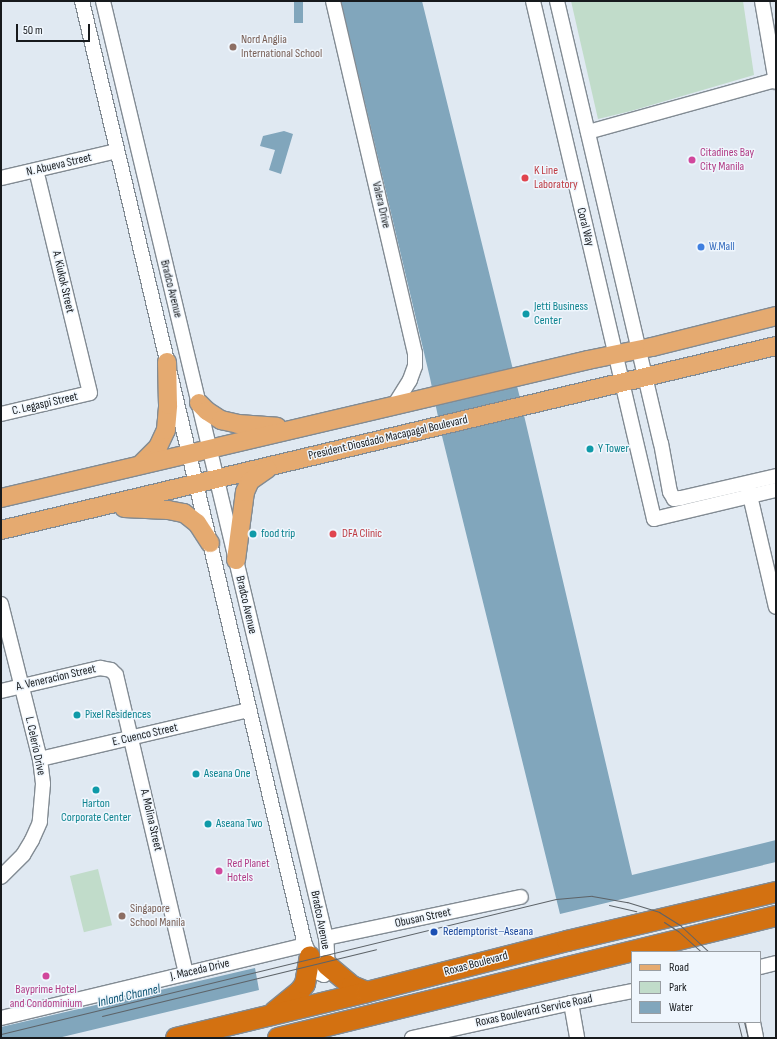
<!DOCTYPE html>
<meta charset="utf-8">
<style>
body{margin:0}
#map{position:relative;width:777px;height:1039px;overflow:hidden;background:#e0e9f2;font-family:"Sofia Sans Condensed",sans-serif}
div>[style]{position:absolute}
[style*='--x']{left:calc(var(--x)*1px);top:calc(var(--y)*1px);width:calc(var(--w)*1px);rotate:calc(var(--a)*1deg)}
.green>*{inset:0;background:#c1dcca;transform-origin:0 0}
.water>*{inset:0;background:#81a6bc;transform-origin:0 0}
.roads{filter:drop-shadow(1px 0 #828b93) drop-shadow(-1px 0 #828b93) drop-shadow(0 1px #828b93) drop-shadow(0 -1px #828b93)}
.minor>*{height:14px;margin:-7px;padding:0 7px;transform-origin:7px;border-radius:7px;background:#fff}
.major>*{height:18px;margin:-9px;padding:0 9px;transform-origin:9px;border-radius:9px;background:#e5aa70}
.highway>*{height:20px;margin:-10px;padding:0 10px;transform-origin:10px;border-radius:10px;background:#d37111}
.tram>*{height:1px;margin:-0.5px;padding:0 0.5px;transform-origin:0.5px;border-radius:0.5px;background:#5d6368}
.dots>*{width:11px;height:11px;translate:-50% -50%;box-sizing:border-box;border:2px solid #eff6fd;border-radius:50%}
span{translate:-50% -50%;white-space:nowrap;text-align:center;line-height:1.15;-webkit-text-stroke:3px #eff6fd;paint-order:stroke}
.education-label{font-size:12px;color:#785e54}
.left{translate:0 -50%;text-align:left}
.hotel-label{font-size:12px;color:#b23c85}
.street-label{font-size:12px;color:#171a1d}
.health-label{font-size:12px;color:#be3a42}
.shop-label{font-size:12px;color:#366cbe}
.culture-label{font-size:12px;color:#0d838f}
.transit-label{font-size:12px;color:#164399}
.water-label{font-size:13px;color:#0c5371;font-style:italic}
.frame{position:absolute;inset:0;border:2px solid #171a1d;pointer-events:none}
.legend{position:absolute;left:631px;top:951px;width:130px;height:72px;box-sizing:border-box;background:#eff6fd;border:1px solid #999ea3;margin:0;padding:5px 7px;list-style:none;font-size:12px;color:#171a1d}
.legend li{display:flex;align-items:center;gap:8px;height:20px}
.legend b{width:20px;border:1px solid #999ea3}
.scale{position:absolute;left:16px;top:24px;width:74px;height:18px;box-sizing:border-box;border:2px solid #171a1d;border-top:0;padding-left:5px;font-size:12px;line-height:14px;white-space:nowrap;color:#171a1d;-webkit-text-stroke:3px #eff6fd;paint-order:stroke}
</style>
<div id="map">
<div class="green">
<i style="clip-path:polygon(571px 1px,743px 1px,754px 75px,631px 111px,598px 119px)"></i>
<i style="left:98px;top:869px;width:58px;height:29px;rotate:76deg"></i>
</div>
<div class="water">
<i style="left:294px;top:1px;width:9px;height:22px"></i>
<i style="clip-path:polygon(341px 1px,422px 1px,519px 394px,632px 875px,776px 840px,776px 862px,560px 914px,442px 436px,430px 378px)"></i>
<i style="clip-path:polygon(284px 131px,293px 134px,281px 174px,269px 170px,275px 150px,260px 146px,263px 136px)"></i>
<i style="clip-path:polygon(255px 968px,259px 990px,58px 1038px,1px 1038px,1px 1027px)"></i>
</div>
<div class="roads">
<div class="minor">
<i style="--x:82;--y:1;--w:970;--a:76.71"></i>
<i style="--x:305;--y:945;--w:31;--a:63"></i>
<i style="--x:319;--y:973;--w:5;--a:22"></i>
<i style="--x:324;--y:975;--w:6;--a:-45"></i>
<i style="--x:328;--y:971;--w:33;--a:-93"></i>
<i style="--x:326;--y:938;--w:963;--a:-103.39"></i>
<i style="--x:333;--y:1;--w:361;--a:76.9"></i>
<i style="--x:415;--y:353;--w:13;--a:90"></i>
<i style="--x:415;--y:366;--w:15;--a:110"></i>
<i style="--x:410;--y:380;--w:31;--a:122"></i>
<i style="--x:533;--y:1;--w:532;--a:76.85"></i>
<i style="--x:654;--y:519;--w:125;--a:-13.4"></i>
<i style="--x:557;--y:1;--w:454;--a:76.8"></i>
<i style="--x:661;--y:443;--w:50;--a:79.6"></i>
<i style="--x:670;--y:492;--w:8;--a:60"></i>
<i style="--x:674;--y:499;--w:7;--a:-8"></i>
<i style="--x:681;--y:498;--w:98;--a:-13"></i>
<i style="--x:762;--y:1;--w:82;--a:80.2"></i>
<i style="--x:588;--y:132;--w:195;--a:-15.5"></i>
<i style="--x:1;--y:178;--w:119;--a:-13.1"></i>
<i style="--x:1;--y:414;--w:91;--a:-13.3"></i>
<i style="--x:90;--y:393;--w:229;--a:-103.6"></i>
<i style="--x:748;--y:487;--w:123;--a:76.9"></i>
<i style="--x:1;--y:604;--w:160;--a:75.9"></i>
<i style="--x:40;--y:759;--w:25;--a:83"></i>
<i style="--x:43;--y:784;--w:38;--a:95"></i>
<i style="--x:40;--y:822;--w:20;--a:114"></i>
<i style="--x:32;--y:840;--w:17;--a:121"></i>
<i style="--x:23;--y:855;--w:31;--a:135"></i>
<i style="--x:1;--y:691;--w:102;--a:-13.1"></i>
<i style="--x:100;--y:668;--w:11;--a:10"></i>
<i style="--x:111;--y:670;--w:7;--a:45"></i>
<i style="--x:116;--y:675;--w:306;--a:76.8"></i>
<i style="--x:40;--y:759;--w:215;--a:-13.2"></i>
<i style="--x:326;--y:938;--w:199;--a:-11.9"></i>
<i style="--x:760;--y:967;--w:16;--a:-14"></i>
<i style="--x:571;--y:1003;--w:36;--a:80"></i>
<i style="--x:1;--y:1018;--w:313;--a:-13.5"></i>
<i style="--x:753;--y:1022;--w:16;--a:79"></i>
<i style="--x:412;--y:1038;--w:163;--a:-12.4"></i>
<i style="--x:571;--y:1003;--w:62;--a:-11.1"></i>
</div>
<div class="major">
<i style="--x:199;--y:403;--w:11;--a:45"></i>
<i style="--x:207;--y:411;--w:17;--a:33"></i>
<i style="--x:221;--y:420;--w:17;--a:13"></i>
<i style="--x:238;--y:424;--w:39;--a:4"></i>
<i style="--x:141;--y:464;--w:24;--a:-45"></i>
<i style="--x:158;--y:447;--w:19;--a:-65"></i>
<i style="--x:166;--y:430;--w:25;--a:-85"></i>
<i style="--x:168;--y:405;--w:43;--a:-91.3"></i>
<i style="--x:1;--y:498;--w:603;--a:-13.23"></i>
<i style="--x:588;--y:360;--w:65;--a:-11.5"></i>
<i style="--x:652;--y:347;--w:128;--a:-14"></i>
<i style="--x:124;--y:508;--w:44;--a:2.6"></i>
<i style="--x:168;--y:510;--w:16;--a:11"></i>
<i style="--x:184;--y:513;--w:16;--a:38"></i>
<i style="--x:197;--y:523;--w:24;--a:57"></i>
<i style="--x:1;--y:530;--w:797;--a:-13.36"></i>
<i style="--x:236;--y:560;--w:69;--a:-82.5"></i>
<i style="--x:245;--y:492;--w:12;--a:-66"></i>
<i style="--x:250;--y:481;--w:21;--a:-35"></i>
</div>
<div class="highway">
<i style="--x:327;--y:965;--w:33;--a:40"></i>
<i style="--x:352;--y:986;--w:16;--a:22"></i>
<i style="--x:274;--y:1012;--w:32;--a:-39"></i>
<i style="--x:299;--y:992;--w:10;--a:-53"></i>
<i style="--x:305;--y:984;--w:28;--a:-80"></i>
<i style="--x:176;--y:1038;--w:196;--a:-13.5"></i>
<i style="--x:367;--y:992;--w:206;--a:-14.3"></i>
<i style="--x:567;--y:941;--w:215;--a:-13.2"></i>
<i style="--x:278;--y:1038;--w:513;--a:-13.77"></i>
</div>
</div>
<div class="tram">
<i style="--x:609;--y:905;--w:28;--a:13"></i>
<i style="--x:664;--y:922;--w:17;--a:33"></i>
<i style="--x:678;--y:931;--w:31;--a:42"></i>
<i style="--x:102;--y:1016;--w:282;--a:-13.7"></i>
<i style="--x:738;--y:1022;--w:16;--a:76"></i>
<i style="--x:744;--y:1022;--w:16;--a:76"></i>
<i style="--x:1;--y:1034;--w:571;--a:-13.67"></i>
<i style="--x:556;--y:899;--w:36;--a:-5"></i>
<i style="--x:592;--y:896;--w:36;--a:10"></i>
<i style="--x:627;--y:902;--w:34;--a:17"></i>
<i style="--x:659;--y:912;--w:26;--a:32"></i>
<i style="--x:681;--y:926;--w:38;--a:43"></i>
</div>
<div class="dots">
<i style="left:233px;top:47px;background:#8d6e63"></i>
<i style="left:692px;top:160px;background:#d1479c"></i>
<i style="left:525px;top:178px;background:#e0444e"></i>
<i style="left:701px;top:247px;background:#3f7fe0"></i>
<i style="left:526px;top:314px;background:#0f9aa8"></i>
<i style="left:590px;top:449px;background:#0f9aa8"></i>
<i style="left:253px;top:534px;background:#0f9aa8"></i>
<i style="left:333px;top:534px;background:#e0444e"></i>
<i style="left:77px;top:715px;background:#0f9aa8"></i>
<i style="left:196px;top:774px;background:#0f9aa8"></i>
<i style="left:96px;top:790px;background:#0f9aa8"></i>
<i style="left:208px;top:824px;background:#0f9aa8"></i>
<i style="left:219px;top:871px;background:#d1479c"></i>
<i style="left:122px;top:916px;background:#8d6e63"></i>
<i style="left:434px;top:932px;background:#1a4fb4"></i>
<i style="left:46px;top:976px;background:#d1479c"></i>
</div>
<div class="education-label">
<span class="left" style="left:241px;top:47px">Nord Anglia<br>International School</span>
<span class="left" style="left:130px;top:916px">Singapore<br>School Manila</span>
</div>
<div class="hotel-label">
<span class="left" style="left:700px;top:160px">Citadines Bay<br>City Manila</span>
<span class="left" style="left:227px;top:871px">Red Planet<br>Hotels</span>
<span style="left:46px;top:997px">Bayprime Hotel<br>and Condominium</span>
</div>
<div class="street-label">
<span style="left:59px;top:165px;rotate:-13deg">N. Abueva Street</span>
<span style="left:381px;top:205px;rotate:77deg">Valera Drive</span>
<span style="left:585px;top:227px;rotate:76deg">Coral Way</span>
<span style="left:63px;top:282px;rotate:77deg">A. Kiukok Street</span>
<span style="left:171px;top:289px;rotate:76deg">Bradco Avenue</span>
<span style="left:45px;top:404px;rotate:-13deg">C. Legaspi Street</span>
<span style="left:388px;top:438px;rotate:-13deg">President Diosdado Macapagal Boulevard</span>
<span style="left:246px;top:605px;rotate:77deg">Bradco Avenue</span>
<span style="left:56px;top:678px;rotate:-13deg">A. Veneracion Street</span>
<span style="left:145px;top:735px;rotate:-13deg">E. Cuenco Street</span>
<span style="left:35px;top:746px;rotate:78deg">L. Celerio Drive</span>
<span style="left:151px;top:820px;rotate:77deg">A. Molina Street</span>
<span style="left:423px;top:918px;rotate:-12deg">Obusan Street</span>
<span style="left:320px;top:920px;rotate:79deg">Bradco Avenue</span>
<span style="left:476px;top:964px;rotate:-15deg">Roxas Boulevard</span>
<span style="left:200px;top:970px;rotate:-13deg">J. Maceda Drive</span>
<span style="left:534px;top:1011px;rotate:-12deg">Roxas Boulevard Service Road</span>
</div>
<div class="health-label">
<span class="left" style="left:534px;top:178px">K Line<br>Laboratory</span>
<span class="left" style="left:342px;top:534px">DFA Clinic</span>
</div>
<div class="shop-label">
<span class="left" style="left:709px;top:247px">W.Mall</span>
</div>
<div class="culture-label">
<span class="left" style="left:534px;top:314px">Jetti Business<br>Center</span>
<span class="left" style="left:598px;top:449px">Y Tower</span>
<span class="left" style="left:261px;top:534px">food trip</span>
<span class="left" style="left:85px;top:715px">Pixel Residences</span>
<span class="left" style="left:204px;top:774px">Aseana One</span>
<span style="left:96px;top:811px">Harton<br>Corporate Center</span>
<span class="left" style="left:216px;top:824px">Aseana Two</span>
</div>
<div class="transit-label">
<span class="left" style="left:443px;top:932px">Redemptorist–Aseana</span>
</div>
<div class="water-label">
<span style="left:129px;top:996px;rotate:-13deg">Inland Channel</span>
</div>
<div class="frame"></div>
<ul class="legend">
<li><b style="height:5px;background:#e5aa70"></b>Road</li>
<li><b style="height:11px;background:#c1dcca"></b>Park</li>
<li><b style="height:11px;background:#81a6bc"></b>Water</li>
</ul>
<div class="scale">50 m</div>
</div>
